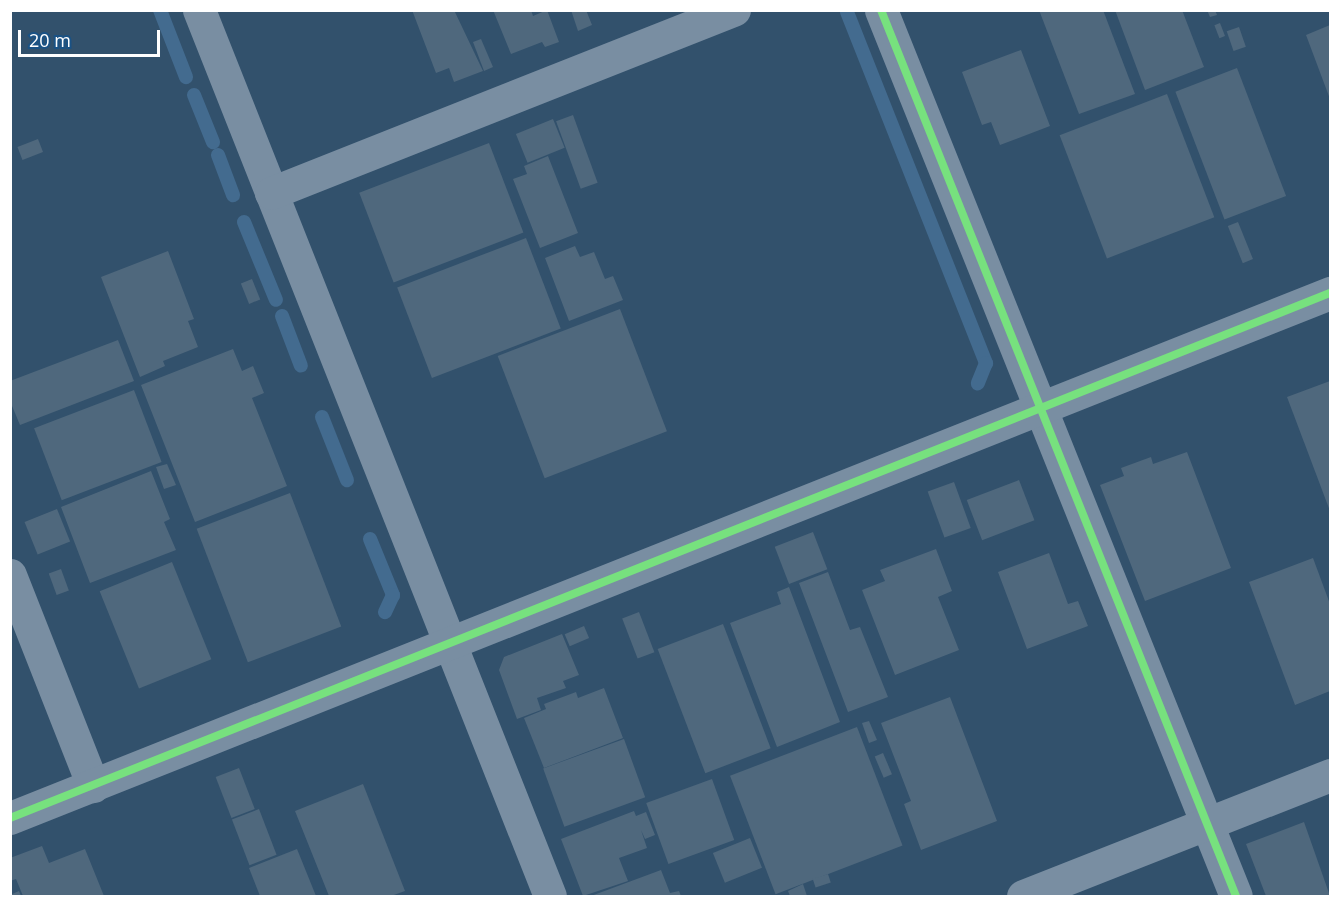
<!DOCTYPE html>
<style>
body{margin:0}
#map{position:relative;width:1341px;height:907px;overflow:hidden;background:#32516c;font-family:"Open Sans",sans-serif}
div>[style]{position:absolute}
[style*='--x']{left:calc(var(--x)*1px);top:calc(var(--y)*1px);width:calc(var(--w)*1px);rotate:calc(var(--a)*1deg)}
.stream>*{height:14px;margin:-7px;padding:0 7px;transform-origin:7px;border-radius:7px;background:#436b8f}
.building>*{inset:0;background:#4f687d;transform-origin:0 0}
.street>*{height:33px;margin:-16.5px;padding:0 16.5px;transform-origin:16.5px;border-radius:16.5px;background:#798ea2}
.cycleway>*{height:8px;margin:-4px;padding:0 4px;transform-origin:4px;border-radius:4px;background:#77e17e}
span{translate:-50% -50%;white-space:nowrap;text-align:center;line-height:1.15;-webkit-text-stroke:4.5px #1a5285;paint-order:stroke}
.frame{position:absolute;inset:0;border:12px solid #fff;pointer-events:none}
.scale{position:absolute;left:18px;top:30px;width:142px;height:27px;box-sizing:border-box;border:3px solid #fff;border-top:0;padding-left:8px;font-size:18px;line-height:21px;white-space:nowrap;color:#fff;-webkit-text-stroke:4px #1a5285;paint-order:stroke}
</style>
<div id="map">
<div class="stream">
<i style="--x:160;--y:10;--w:72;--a:68.8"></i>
<i style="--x:847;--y:12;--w:378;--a:68.4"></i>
<i style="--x:986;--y:363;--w:22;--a:112"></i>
<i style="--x:194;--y:95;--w:51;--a:68"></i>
<i style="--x:218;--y:155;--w:43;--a:69.4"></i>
<i style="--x:244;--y:222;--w:84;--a:67.7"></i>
<i style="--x:282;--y:316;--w:53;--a:69.2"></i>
<i style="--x:322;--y:417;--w:68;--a:68.4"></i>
<i style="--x:370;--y:539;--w:61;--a:67.7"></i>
<i style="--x:393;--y:595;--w:19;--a:115"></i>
</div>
<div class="building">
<i style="clip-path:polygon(412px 10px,454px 10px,483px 71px,454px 82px,449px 68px,436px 73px)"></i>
<i style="clip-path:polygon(493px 10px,531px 10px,533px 16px,547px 10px,559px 42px,545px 47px,542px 42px,511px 54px)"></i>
<i style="clip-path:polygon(571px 10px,586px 10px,592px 25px,578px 31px)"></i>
<i style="clip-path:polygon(1039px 10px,1103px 10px,1135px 94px,1079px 114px)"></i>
<i style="clip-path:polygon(1115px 10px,1182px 10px,1204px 67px,1145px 90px)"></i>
<i style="clip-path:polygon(1207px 10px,1215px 10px,1217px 15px,1210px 17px)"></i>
<i style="left:1220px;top:23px;width:14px;height:6px;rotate:69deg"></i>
<i style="clip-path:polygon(1330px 25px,1330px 99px,1306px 35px)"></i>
<i style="left:1239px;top:27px;width:21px;height:13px;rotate:71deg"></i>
<i style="clip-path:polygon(481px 39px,493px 67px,484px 71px,473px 42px)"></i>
<i style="clip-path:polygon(1021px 50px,1050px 126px,1000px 145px,991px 122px,982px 125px,962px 72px)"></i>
<i style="left:1237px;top:68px;width:137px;height:66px;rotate:69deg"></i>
<i style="left:1167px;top:94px;width:132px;height:115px;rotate:69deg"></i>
<i style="left:573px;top:115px;width:72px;height:18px;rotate:70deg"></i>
<i style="left:553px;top:119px;width:31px;height:40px;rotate:68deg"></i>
<i style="left:38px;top:139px;width:14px;height:22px;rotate:69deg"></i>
<i style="left:489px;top:143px;width:96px;height:139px;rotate:69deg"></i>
<i style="clip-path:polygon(548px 156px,578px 233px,540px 248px,513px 179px,527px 174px,524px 166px)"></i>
<i style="left:1238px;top:222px;width:40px;height:11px;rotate:68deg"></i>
<i style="left:526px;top:238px;width:97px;height:138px;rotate:69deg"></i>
<i style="clip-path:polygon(575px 246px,580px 257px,594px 252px,605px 279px,613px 276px,623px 300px,569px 321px,545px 258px)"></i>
<i style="clip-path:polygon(168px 251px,194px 319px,188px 321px,198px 347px,163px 361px,165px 366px,140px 377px,101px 277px)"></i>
<i style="left:252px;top:279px;width:22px;height:12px;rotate:68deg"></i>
<i style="left:620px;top:309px;width:131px;height:131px;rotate:69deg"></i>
<i style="clip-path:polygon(118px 340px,134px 381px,20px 425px,10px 401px,10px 381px)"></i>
<i style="clip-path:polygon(233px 349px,242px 371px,253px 366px,264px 393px,252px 398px,287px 486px,195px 522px,141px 385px)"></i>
<i style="clip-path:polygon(1330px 381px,1330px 511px,1287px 397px)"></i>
<i style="left:134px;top:390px;width:77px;height:107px;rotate:69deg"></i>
<i style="clip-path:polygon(1187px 452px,1231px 568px,1145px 601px,1100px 485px,1124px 476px,1121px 468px,1151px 457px,1153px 464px)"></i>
<i style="clip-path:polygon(167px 464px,176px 485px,164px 489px,156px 467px)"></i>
<i style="clip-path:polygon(151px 471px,170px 519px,164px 522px,176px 550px,90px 583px,61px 507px)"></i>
<i style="left:1019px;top:480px;width:43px;height:56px;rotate:69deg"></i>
<i style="left:954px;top:482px;width:49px;height:28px;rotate:70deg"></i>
<i style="left:290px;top:493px;width:143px;height:100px;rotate:69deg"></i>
<i style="left:57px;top:509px;width:35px;height:35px;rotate:68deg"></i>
<i style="left:813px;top:532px;width:40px;height:41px;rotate:69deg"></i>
<i style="clip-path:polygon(936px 549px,952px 591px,938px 597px,959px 650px,895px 675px,862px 590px,885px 581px,880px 570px)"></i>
<i style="clip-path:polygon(1049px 553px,1068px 604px,1078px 601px,1088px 626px,1027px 649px,998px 572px)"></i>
<i style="clip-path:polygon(1313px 558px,1330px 604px,1330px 691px,1295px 705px,1249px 582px)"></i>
<i style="left:172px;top:562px;width:105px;height:78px;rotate:68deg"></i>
<i style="left:61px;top:569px;width:23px;height:13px;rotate:70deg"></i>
<i style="clip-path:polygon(828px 572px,850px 630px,860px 627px,888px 697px,848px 712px,799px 583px)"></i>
<i style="clip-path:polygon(789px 587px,840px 722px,777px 747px,730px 623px,781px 604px,777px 592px)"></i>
<i style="left:639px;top:612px;width:43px;height:18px;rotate:69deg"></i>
<i style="left:723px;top:624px;width:133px;height:70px;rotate:69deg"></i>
<i style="left:584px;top:626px;width:13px;height:21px;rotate:67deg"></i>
<i style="clip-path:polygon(562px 634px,579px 675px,563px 681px,566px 688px,537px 698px,541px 710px,517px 719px,499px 670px,504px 657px)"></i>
<i style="clip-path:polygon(604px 688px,623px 738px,544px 768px,524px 718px,546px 709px,544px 704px,576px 692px,578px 698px)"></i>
<i style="clip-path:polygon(950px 697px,997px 821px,921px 850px,904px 804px,911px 801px,881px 723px)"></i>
<i style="clip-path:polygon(869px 721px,877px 740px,869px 743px,862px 723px)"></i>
<i style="left:857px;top:727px;width:127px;height:136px;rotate:69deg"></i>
<i style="left:624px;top:739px;width:62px;height:86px;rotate:70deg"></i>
<i style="left:883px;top:753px;width:23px;height:9px;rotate:67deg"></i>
<i style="left:239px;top:768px;width:44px;height:25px;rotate:69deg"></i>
<i style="left:712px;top:779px;width:65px;height:70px;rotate:70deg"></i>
<i style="clip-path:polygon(363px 784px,405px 891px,391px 896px,329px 896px,295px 811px)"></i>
<i style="left:259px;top:809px;width:49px;height:29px;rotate:69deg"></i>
<i style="clip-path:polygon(634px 811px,636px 816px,646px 812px,655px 835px,645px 839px,641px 830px,647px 848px,619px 858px,628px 881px,583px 896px,561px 839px)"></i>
<i style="clip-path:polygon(1304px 822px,1330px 896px,1266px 896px,1246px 844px)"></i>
<i style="left:750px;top:838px;width:32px;height:40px;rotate:68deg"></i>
<i style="clip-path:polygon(42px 846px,49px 863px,85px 849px,104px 896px,23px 896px,16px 879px,10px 881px,10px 858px)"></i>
<i style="clip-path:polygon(297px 849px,316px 896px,260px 896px,249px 868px)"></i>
<i style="clip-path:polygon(661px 870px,670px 893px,679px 891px,681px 896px,591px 896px)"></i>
<i style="left:828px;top:874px;width:9px;height:16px;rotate:72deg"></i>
<i style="clip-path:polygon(803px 884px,807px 896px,790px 896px,788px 891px)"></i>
<i style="clip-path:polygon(19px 891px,21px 896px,10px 896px,10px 895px)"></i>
</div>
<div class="street">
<i style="--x:199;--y:10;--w:953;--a:68.39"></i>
<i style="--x:881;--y:10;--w:954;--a:68.17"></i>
<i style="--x:271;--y:193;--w:498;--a:-21.6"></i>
<i style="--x:10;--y:575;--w:227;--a:68.5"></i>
<i style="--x:10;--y:818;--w:1421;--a:-21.69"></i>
<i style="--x:1023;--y:896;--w:330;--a:-21.5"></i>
</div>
<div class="cycleway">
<i style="--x:881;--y:10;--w:954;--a:68.17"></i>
<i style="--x:10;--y:818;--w:1421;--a:-21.69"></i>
</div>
<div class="frame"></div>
<div class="scale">20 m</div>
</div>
